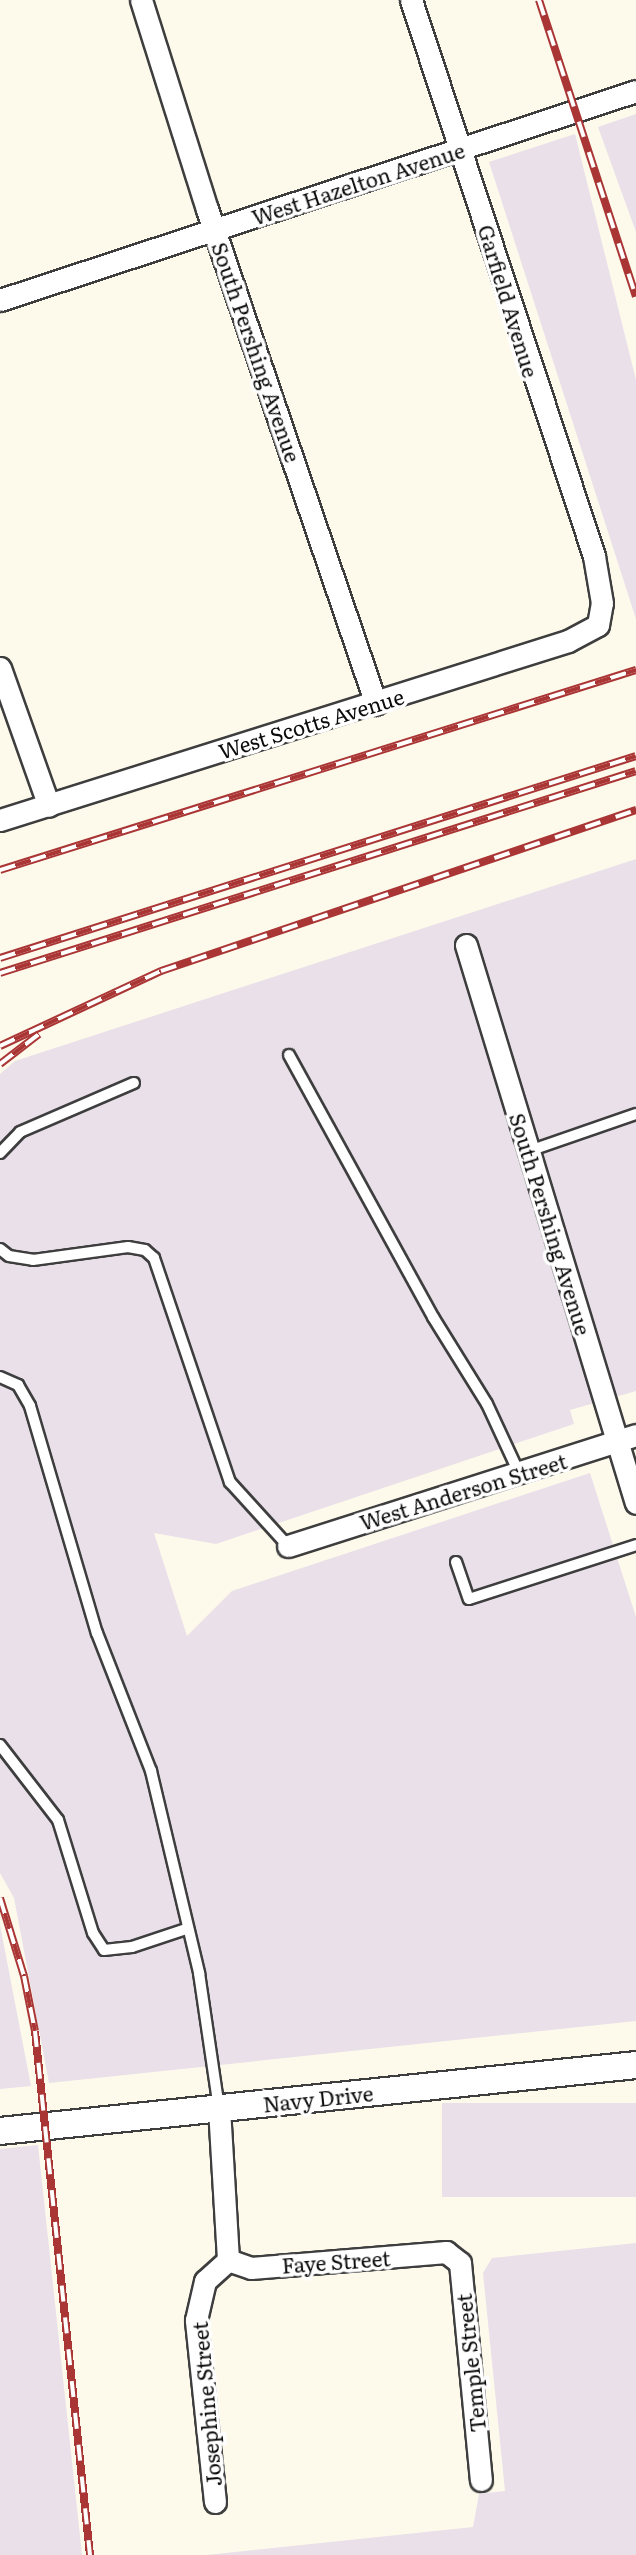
<!DOCTYPE html>
<style>
body{margin:0}
#map{position:relative;width:636px;height:2555px;overflow:hidden;background:#fdfaec;font-family:Literata,serif}
div>[style]{position:absolute}
[style*='--x']{left:calc(var(--x)*1px);top:calc(var(--y)*1px);width:calc(var(--w)*1px);rotate:calc(var(--a)*1deg)}
.industrial>*{inset:0;background:#e9e0e9;transform-origin:0 0}
.roads{filter:drop-shadow(2px 0 #3e3e3e) drop-shadow(-2px 0 #3e3e3e) drop-shadow(0 2px #3e3e3e) drop-shadow(0 -2px #3e3e3e)}
.service>*{height:10px;margin:-5px;padding:0 5px;transform-origin:5px;border-radius:5px;background:#fff}
.minor>*{height:21px;margin:-10.5px;padding:0 10.5px;transform-origin:10.5px;border-radius:10.5px;background:#fff}
.tertiary>*{height:26px;margin:-13px;padding:0 13px;transform-origin:13px;border-radius:13px;background:#fff}
.rail>*{height:8px;margin-top:-4px;transform-origin:0;background:repeating-linear-gradient(90deg,#fff 0 16px,#aa3535 0 32px);box-sizing:border-box;border-block:2px solid #aa3535}
span{translate:-50% -50%;white-space:nowrap;text-align:center;line-height:1.15;-webkit-text-stroke:7px #fff;paint-order:stroke}
.street-label{font-size:21px;color:#0b0b0b}
</style>
<div id="map">
<div class="industrial">
<i style="clip-path:polygon(636px 114px,636px 232px,598px 127px)"></i>
<i style="clip-path:polygon(575px 134px,636px 380px,636px 619px,489px 162px)"></i>
<i style="clip-path:polygon(636px 859px,636px 1391px,570px 1410px,574px 1424px,216px 1544px,154px 1533px,187px 1636px,232px 1591px,590px 1473px,636px 1617px,636px 2021px,49px 2083px,14px 1898px,0 1873px,0 1074px,15px 1061px)"></i>
<i style="clip-path:polygon(0 1925px,31px 2086px,0 2089px)"></i>
<i style="left:636px;top:2103px;width:94px;height:194px;rotate:90deg"></i>
<i style="clip-path:polygon(38px 2145px,82px 2555px,0 2555px,0 2149px)"></i>
<i style="clip-path:polygon(636px 2243px,636px 2555px,207px 2555px,473px 2527px,479px 2494px,505px 2491px,483px 2273px,492px 2258px)"></i>
</div>
<div class="roads">
<div class="service">
<i style="--x:289;--y:1055;--w:299;--a:61.2"></i>
<i style="--x:433;--y:1317;--w:102;--a:58.2"></i>
<i style="--x:487;--y:1404;--w:76;--a:65.1"></i>
<i style="--x:529;--y:1151;--w:113;--a:-19.1"></i>
<i style="--x:0;--y:1153;--w:29;--a:-46"></i>
<i style="--x:20;--y:1132;--w:124;--a:-23.3"></i>
<i style="--x:0;--y:1249;--w:11;--a:38"></i>
<i style="--x:9;--y:1256;--w:24;--a:9"></i>
<i style="--x:33;--y:1260;--w:96;--a:-7.8"></i>
<i style="--x:128;--y:1247;--w:17;--a:10"></i>
<i style="--x:145;--y:1250;--w:12;--a:42"></i>
<i style="--x:154;--y:1258;--w:237;--a:71.3"></i>
<i style="--x:230;--y:1482;--w:86;--a:47.8"></i>
<i style="--x:0;--y:1377;--w:20;--a:24"></i>
<i style="--x:18;--y:1385;--w:24;--a:60"></i>
<i style="--x:30;--y:1406;--w:237;--a:73.6"></i>
<i style="--x:97;--y:1633;--w:148;--a:68.6"></i>
<i style="--x:151;--y:1771;--w:208;--a:76.6"></i>
<i style="--x:199;--y:1973;--w:136;--a:81.6"></i>
<i style="--x:456;--y:1562;--w:39;--a:71"></i>
<i style="--x:469;--y:1599;--w:176;--a:-17.9"></i>
<i style="--x:0;--y:1745;--w:95;--a:52.3"></i>
<i style="--x:58;--y:1820;--w:118;--a:72.8"></i>
<i style="--x:93;--y:1933;--w:20;--a:57"></i>
<i style="--x:104;--y:1950;--w:28;--a:-6"></i>
<i style="--x:132;--y:1947;--w:57;--a:-18.4"></i>
</div>
<div class="minor">
<i style="--x:141;--y:0;--w:219;--a:72.5"></i>
<i style="--x:207;--y:209;--w:523;--a:71.15"></i>
<i style="--x:0;--y:300;--w:669;--a:-18.19"></i>
<i style="--x:0;--y:668;--w:146;--a:70.5"></i>
<i style="--x:0;--y:820;--w:596;--a:-17.49"></i>
<i style="--x:568;--y:641;--w:34;--a:-28"></i>
<i style="--x:598;--y:625;--w:22;--a:-80"></i>
<i style="--x:602;--y:603;--w:48;--a:-99.7"></i>
<i style="--x:594;--y:556;--w:585;--a:-108.22"></i>
<i style="--x:466;--y:945;--w:583;--a:73.06"></i>
<i style="--x:288;--y:1546;--w:365;--a:-17.7"></i>
<i style="--x:219;--y:2108;--w:152;--a:86.6"></i>
<i style="--x:228;--y:2260;--w:24;--a:19"></i>
<i style="--x:251;--y:2268;--w:196;--a:-4.7"></i>
<i style="--x:446;--y:2252;--w:18;--a:38"></i>
<i style="--x:460;--y:2263;--w:218;--a:84.5"></i>
<i style="--x:215;--y:2502;--w:183;--a:-96"></i>
<i style="--x:196;--y:2320;--w:40;--a:-77"></i>
<i style="--x:205;--y:2281;--w:31;--a:-42"></i>
</div>
<div class="tertiary">
<i style="--x:0;--y:2131;--w:639;--a:-5.92"></i>
</div>
</div>
<div class="rail">
<i style="--x:539;--y:0;--w:312;--a:71.9"></i>
<i style="--x:0;--y:870;--w:667;--a:-17.46"></i>
<i style="--x:0;--y:958;--w:667;--a:-17.62"></i>
<i style="--x:0;--y:973;--w:667;--a:-17.62"></i>
<i style="--x:0;--y:1046;--w:178;--a:-25"></i>
<i style="--x:161;--y:971;--w:502;--a:-18.72"></i>
<i style="--x:0;--y:1064;--w:49;--a:-37.6"></i>
<i style="--x:0;--y:1898;--w:82;--a:72.9"></i>
<i style="--x:24;--y:1976;--w:56;--a:78.7"></i>
<i style="--x:35;--y:2031;--w:527;--a:84.01"></i>
</div>
<div class="street-label">
<span style="left:358px;top:183px;rotate:-18deg">West Hazelton Avenue</span>
<span style="left:509px;top:301px;rotate:73deg">Garfield Avenue</span>
<span style="left:257px;top:352px;rotate:71deg">South Pershing Avenue</span>
<span style="left:311px;top:723px;rotate:-17deg">West Scotts Avenue</span>
<span style="left:551px;top:1224px;rotate:73deg">South Pershing Avenue</span>
<span style="left:463px;top:1491px;rotate:-17deg">West Anderson Street</span>
<span style="left:318px;top:2098px;rotate:-6deg">Navy Drive</span>
<span style="left:336px;top:2261px;rotate:-4deg">Faye Street</span>
<span style="left:470px;top:2363px;rotate:-96deg">Temple Street</span>
<span style="left:206px;top:2404px;rotate:-95deg">Josephine Street</span>
</div>
</div>
